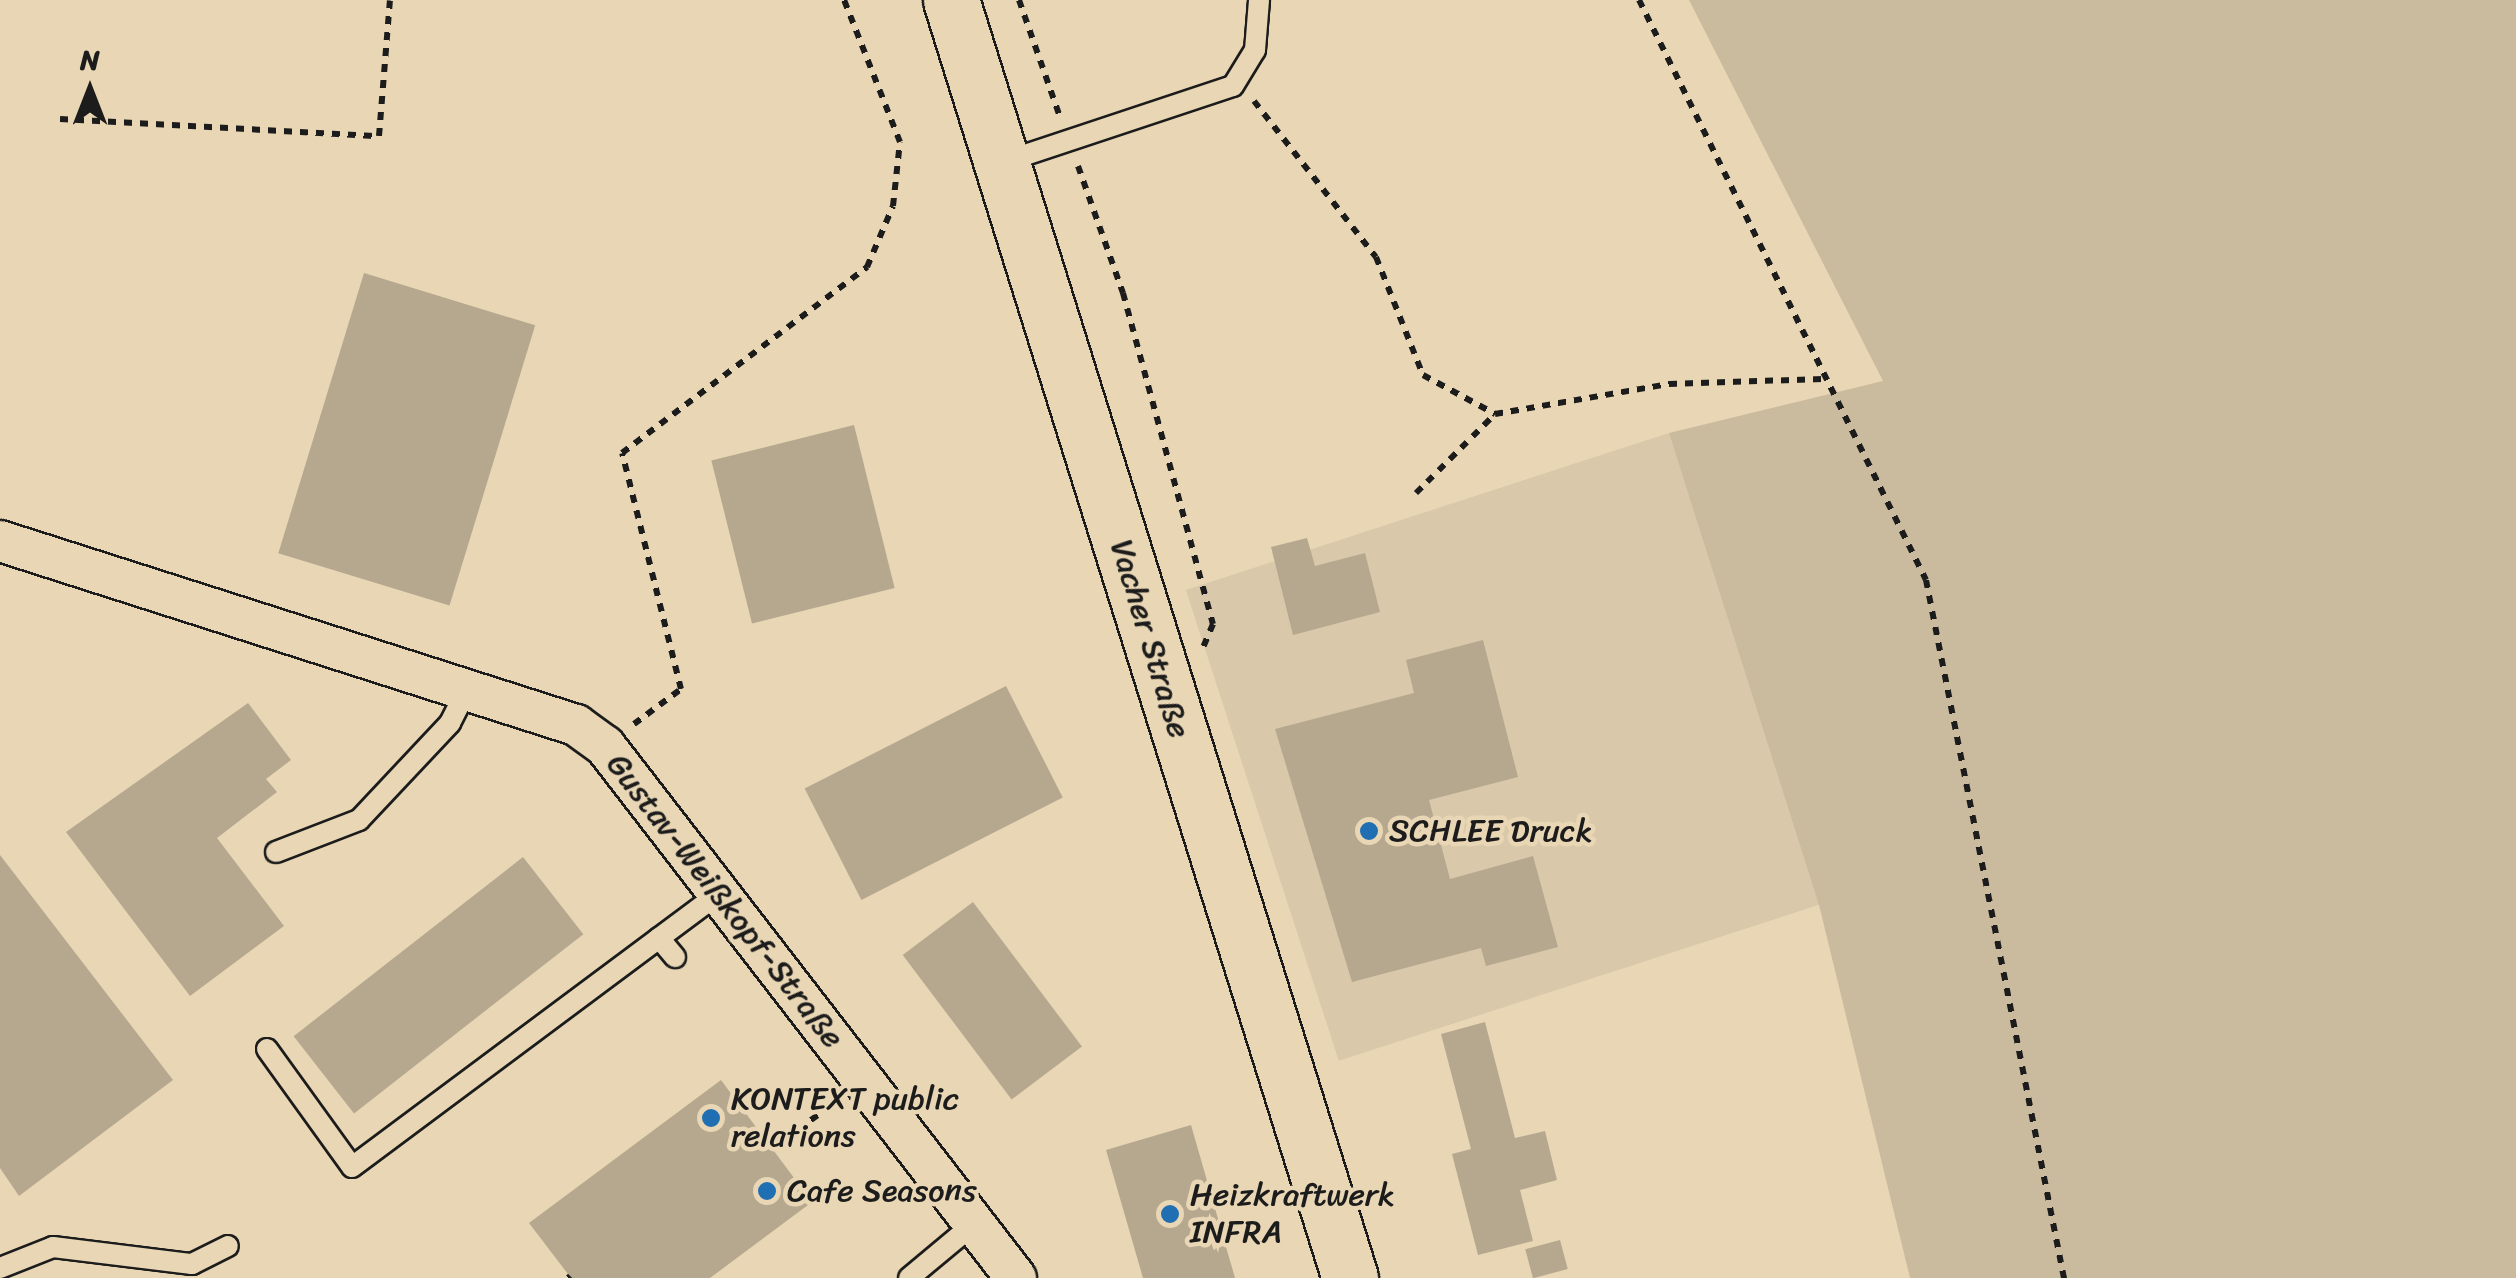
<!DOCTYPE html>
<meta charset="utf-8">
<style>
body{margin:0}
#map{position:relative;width:2516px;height:1278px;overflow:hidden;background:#e8d6b4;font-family:Sriracha,sans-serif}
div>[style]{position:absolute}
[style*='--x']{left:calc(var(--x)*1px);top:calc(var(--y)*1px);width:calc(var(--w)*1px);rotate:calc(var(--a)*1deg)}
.built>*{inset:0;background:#d9c8a9;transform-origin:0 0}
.green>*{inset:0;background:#cbbb9e}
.building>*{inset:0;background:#b6a88f;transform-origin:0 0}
.path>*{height:6px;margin-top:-3px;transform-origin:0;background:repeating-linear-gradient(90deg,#1c1c1c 0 8px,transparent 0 16px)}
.roads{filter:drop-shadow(2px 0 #1c1c1c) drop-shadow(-2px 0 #1c1c1c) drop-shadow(0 2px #1c1c1c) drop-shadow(0 -2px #1c1c1c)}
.lane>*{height:20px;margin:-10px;padding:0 10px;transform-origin:10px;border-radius:10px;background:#e8d6b4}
.street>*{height:40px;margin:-20px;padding:0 20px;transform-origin:20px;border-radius:20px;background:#e8d6b4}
.secondary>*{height:55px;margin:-27.5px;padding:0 27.5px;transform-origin:27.5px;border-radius:27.5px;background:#e8d6b4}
.dots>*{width:28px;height:28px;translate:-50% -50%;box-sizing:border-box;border:5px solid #e8d6b4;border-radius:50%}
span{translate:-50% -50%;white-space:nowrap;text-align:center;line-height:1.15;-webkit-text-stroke:9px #e8d6b4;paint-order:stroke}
.street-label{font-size:32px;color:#1c1c1c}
.poi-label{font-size:32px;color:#1c1c1c}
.left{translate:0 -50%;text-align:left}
.north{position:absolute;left:40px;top:40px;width:100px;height:100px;-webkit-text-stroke:8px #e8d6b4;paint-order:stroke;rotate:0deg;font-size:28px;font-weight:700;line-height:40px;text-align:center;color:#1c1c1c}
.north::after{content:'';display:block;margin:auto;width:35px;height:45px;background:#1c1c1c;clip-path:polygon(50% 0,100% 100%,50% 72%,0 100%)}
</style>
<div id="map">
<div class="built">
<i style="left:1669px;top:433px;width:495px;height:508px;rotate:72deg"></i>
</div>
<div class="green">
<i style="clip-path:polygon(1689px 0,2516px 0,2516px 1278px,1910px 1278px,1819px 905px,1669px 433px,1883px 381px)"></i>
</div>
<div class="building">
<i style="left:364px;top:273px;width:179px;height:293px;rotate:17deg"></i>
<i style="left:854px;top:425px;width:168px;height:147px;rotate:76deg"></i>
<i style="clip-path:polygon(1307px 538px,1315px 566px,1365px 553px,1380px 612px,1293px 635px,1271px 547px)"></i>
<i style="clip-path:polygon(1483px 640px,1518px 777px,1429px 800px,1450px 879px,1533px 856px,1558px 947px,1486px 966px,1481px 948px,1352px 982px,1275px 729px,1414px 693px,1406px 660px)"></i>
<i style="left:1006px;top:686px;width:125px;height:226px;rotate:63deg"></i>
<i style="clip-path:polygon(248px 703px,291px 760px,266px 779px,277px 792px,217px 838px,284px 926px,190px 996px,66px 832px)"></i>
<i style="clip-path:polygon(0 855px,173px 1080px,19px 1196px,0 1168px)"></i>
<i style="left:523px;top:857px;width:98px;height:291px;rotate:52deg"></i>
<i style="left:973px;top:902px;width:181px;height:88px;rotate:53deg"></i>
<i style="clip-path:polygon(1485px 1022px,1515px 1138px,1545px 1131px,1557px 1180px,1520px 1190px,1533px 1241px,1478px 1255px,1452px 1154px,1471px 1149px,1441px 1034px)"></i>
<i style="clip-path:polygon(721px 1080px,812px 1202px,710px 1278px,571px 1278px,529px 1223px)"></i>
<i style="clip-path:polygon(1191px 1125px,1235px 1278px,1143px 1278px,1106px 1150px)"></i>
<i style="left:1560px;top:1240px;width:30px;height:36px;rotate:75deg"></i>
</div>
<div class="path">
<i style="--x:1019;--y:0;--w:124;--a:70.7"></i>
<i style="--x:1639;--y:0;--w:647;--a:63.67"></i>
<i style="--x:1926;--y:580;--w:712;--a:78.82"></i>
<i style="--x:1254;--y:101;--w:198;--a:52"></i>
<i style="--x:1376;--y:257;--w:127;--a:68.3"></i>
<i style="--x:1423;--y:375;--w:82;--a:28.4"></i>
<i style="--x:60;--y:119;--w:319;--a:3.1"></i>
<i style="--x:379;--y:136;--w:136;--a:-85.4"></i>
<i style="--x:1078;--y:166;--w:135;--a:70.5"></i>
<i style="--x:1123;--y:293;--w:343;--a:74.8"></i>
<i style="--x:1213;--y:624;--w:25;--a:113"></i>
<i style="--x:1416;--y:493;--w:112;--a:-45"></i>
<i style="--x:1495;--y:414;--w:177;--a:-9.8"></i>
<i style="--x:1669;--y:384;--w:154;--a:-1.9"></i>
<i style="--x:634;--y:724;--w:59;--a:-36.7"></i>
<i style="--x:681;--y:689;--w:243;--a:-104"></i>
<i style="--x:622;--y:453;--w:308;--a:-37.2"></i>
<i style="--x:867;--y:267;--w:66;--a:-66.9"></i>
<i style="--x:893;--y:206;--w:64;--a:-83.8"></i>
<i style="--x:900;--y:142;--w:153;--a:-111.5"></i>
<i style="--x:772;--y:1148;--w:79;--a:-35.7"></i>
<i style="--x:568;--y:1278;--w:3;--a:-45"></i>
</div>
<div class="roads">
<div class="lane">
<i style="--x:1004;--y:162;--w:241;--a:-18.4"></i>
<i style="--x:1233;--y:86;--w:42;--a:-58.6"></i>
<i style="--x:1255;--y:50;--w:50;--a:-85.4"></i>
<i style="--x:276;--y:852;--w:89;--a:-21.1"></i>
<i style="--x:359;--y:820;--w:133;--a:-46.8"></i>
<i style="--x:450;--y:723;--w:37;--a:-63"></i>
<i style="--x:659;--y:938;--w:25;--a:50"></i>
<i style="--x:267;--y:1049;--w:145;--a:54.2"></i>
<i style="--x:352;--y:1167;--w:458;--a:-36.7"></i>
<i style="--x:0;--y:1268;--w:57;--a:-21.6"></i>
<i style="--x:53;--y:1247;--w:140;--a:7"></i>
<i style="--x:192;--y:1264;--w:40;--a:-26.6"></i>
<i style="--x:909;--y:1278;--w:86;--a:-39.8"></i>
</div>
<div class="street">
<i style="--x:0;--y:541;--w:605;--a:17.72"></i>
<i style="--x:576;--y:725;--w:36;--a:36"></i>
<i style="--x:605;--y:746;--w:672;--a:52.31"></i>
</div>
<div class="secondary">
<i style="--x:951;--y:0;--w:1339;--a:72.66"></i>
</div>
</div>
<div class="dots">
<i style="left:1369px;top:831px;background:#1f6fb2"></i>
<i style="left:711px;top:1118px;background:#1f6fb2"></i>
<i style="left:767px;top:1191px;background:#1f6fb2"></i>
<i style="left:1170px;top:1214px;background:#1f6fb2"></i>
</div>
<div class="street-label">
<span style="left:1150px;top:639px;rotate:73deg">Vacher Straße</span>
<span style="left:725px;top:901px;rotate:52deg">Gustav-Weißkopf-Straße</span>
</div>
<div class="poi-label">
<span class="left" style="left:1389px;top:831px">SCHLEE Druck</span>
<span class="left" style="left:731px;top:1118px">KONTEXT public<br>relations</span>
<span class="left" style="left:787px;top:1191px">Cafe Seasons</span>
<span class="left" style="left:1190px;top:1214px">Heizkraftwerk<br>INFRA</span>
</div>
<div class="north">N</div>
</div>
